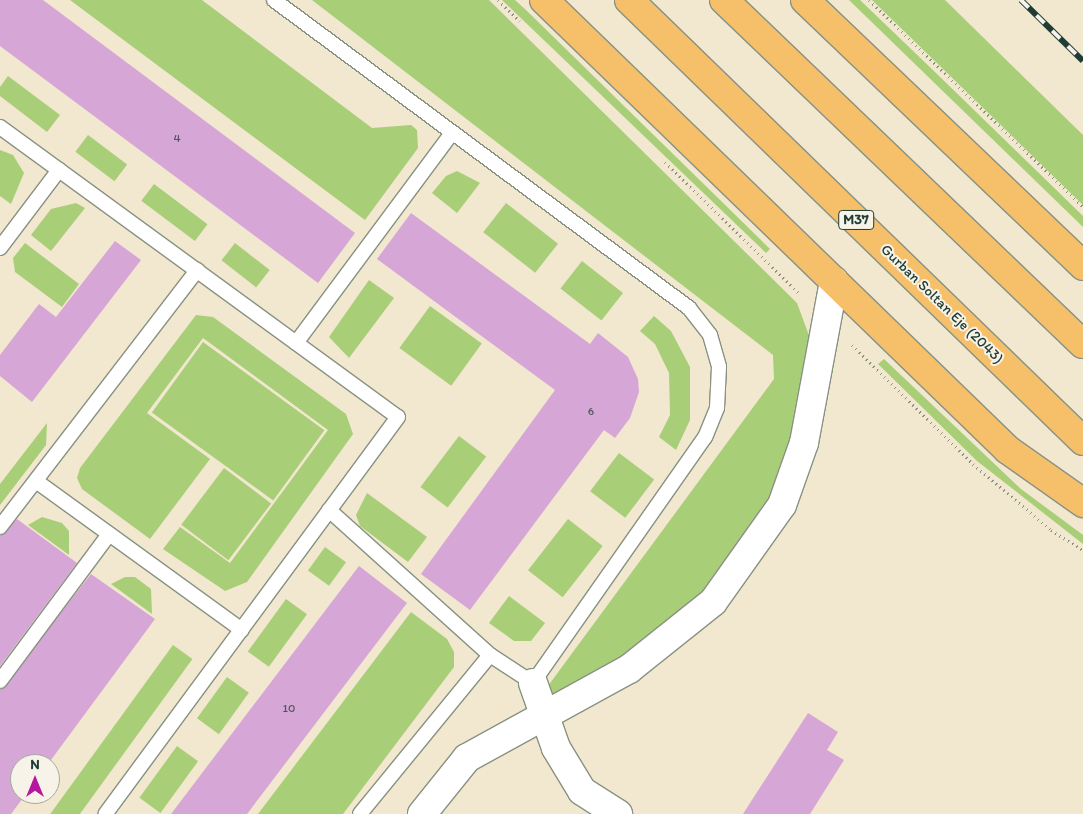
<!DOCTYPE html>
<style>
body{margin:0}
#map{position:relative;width:1083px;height:814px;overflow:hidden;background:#f2e7cf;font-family:Itim,sans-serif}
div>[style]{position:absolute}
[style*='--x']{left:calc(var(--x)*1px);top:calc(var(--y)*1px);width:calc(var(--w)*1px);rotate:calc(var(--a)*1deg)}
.green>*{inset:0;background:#a9ce78;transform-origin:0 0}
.building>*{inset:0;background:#d6a7d6}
.path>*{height:3px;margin-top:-1.5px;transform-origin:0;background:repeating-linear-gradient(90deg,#889282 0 1px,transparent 0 5px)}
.roads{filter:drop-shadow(1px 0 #889282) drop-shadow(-1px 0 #889282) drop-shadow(0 1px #889282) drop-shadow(0 -1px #889282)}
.lane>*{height:14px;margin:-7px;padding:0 7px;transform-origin:7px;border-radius:7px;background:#fff}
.street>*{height:28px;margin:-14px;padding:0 14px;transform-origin:14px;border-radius:14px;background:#fff}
.highway>*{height:28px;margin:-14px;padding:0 14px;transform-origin:14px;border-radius:14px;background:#f6c06b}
.rail>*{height:5.5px;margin-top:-2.75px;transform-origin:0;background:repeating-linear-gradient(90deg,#f7f3e8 0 11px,#1f3d34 0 22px);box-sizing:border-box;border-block:1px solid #1f3d34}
span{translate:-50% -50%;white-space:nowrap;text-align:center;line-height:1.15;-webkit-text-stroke:4px #f7f3e8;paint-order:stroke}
.number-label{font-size:12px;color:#4d585c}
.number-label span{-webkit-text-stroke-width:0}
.shield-label span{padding:1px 4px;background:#f7f3e8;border:1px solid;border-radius:4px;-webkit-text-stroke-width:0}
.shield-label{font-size:14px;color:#1f3d34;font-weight:700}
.street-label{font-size:15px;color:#1f3d34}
.north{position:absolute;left:10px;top:754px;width:50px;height:50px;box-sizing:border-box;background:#f7f3e8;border:1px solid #a1aaa0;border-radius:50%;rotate:0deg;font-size:14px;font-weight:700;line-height:20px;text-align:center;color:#1f3d34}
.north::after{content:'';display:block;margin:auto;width:18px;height:22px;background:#b5179e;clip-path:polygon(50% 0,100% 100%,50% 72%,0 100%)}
</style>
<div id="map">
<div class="green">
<i style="clip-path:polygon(70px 0,202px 0,372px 128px,411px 125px,417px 130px,418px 148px,365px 220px)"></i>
<i style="clip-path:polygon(312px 0,489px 0,797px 303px,814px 349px,778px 507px,684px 617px,568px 694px,547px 696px,545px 690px,774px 379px,773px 355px)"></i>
<i style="clip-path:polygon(502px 0,515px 0,527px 11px,770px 249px,766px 253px)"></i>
<i style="clip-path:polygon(849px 0,860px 0,936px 73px,1083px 216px,1083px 227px)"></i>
<i style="clip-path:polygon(872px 0,945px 0,1083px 135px,1083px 205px)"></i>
<i style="clip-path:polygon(8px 76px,60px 115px,47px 132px,0 96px,0 87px)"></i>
<i style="left:88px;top:135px;width:49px;height:21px;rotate:37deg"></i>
<i style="clip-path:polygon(0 150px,13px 155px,24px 173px,11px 204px,0 196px)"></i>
<i style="clip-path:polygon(457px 171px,480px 183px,457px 213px,432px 193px,446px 176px)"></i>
<i style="left:154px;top:184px;width:67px;height:21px;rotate:37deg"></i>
<i style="clip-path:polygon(76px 203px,85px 208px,51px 251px,31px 235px,51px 209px)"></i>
<i style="left:506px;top:203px;width:66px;height:37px;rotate:38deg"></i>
<i style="clip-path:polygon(25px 243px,79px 284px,62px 307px,15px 272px,13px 258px)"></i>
<i style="left:235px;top:243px;width:44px;height:22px;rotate:38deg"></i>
<i style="left:582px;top:261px;width:52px;height:35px;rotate:38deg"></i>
<i style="clip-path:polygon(369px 280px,394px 298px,349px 358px,329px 337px)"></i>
<i style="left:430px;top:306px;width:64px;height:52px;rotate:36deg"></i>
<i style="clip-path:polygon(196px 315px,213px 317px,346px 414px,353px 434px,247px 582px,225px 591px,163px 549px,180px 527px,230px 563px,328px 430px,203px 338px,147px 413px,210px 459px,150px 539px,82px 489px,77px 478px,80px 468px)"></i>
<i style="clip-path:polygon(654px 316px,671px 331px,690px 367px,690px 420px,676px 450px,659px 437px,670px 415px,669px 373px,655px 344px,640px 331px)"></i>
<i style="left:203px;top:342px;width:150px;height:87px;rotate:36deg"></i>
<i style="clip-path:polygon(884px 359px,1021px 489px,1083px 535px,1083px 544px,977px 461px,878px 364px)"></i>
<i style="clip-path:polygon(47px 423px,46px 445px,0 505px,0 484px)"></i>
<i style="left:459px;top:436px;width:34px;height:64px;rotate:37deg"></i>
<i style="left:619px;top:453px;width:44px;height:48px;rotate:37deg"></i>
<i style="left:224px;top:468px;width:59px;height:71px;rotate:37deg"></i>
<i style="clip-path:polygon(367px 493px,427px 537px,408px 562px,360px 526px,356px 515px)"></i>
<i style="clip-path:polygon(42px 517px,62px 523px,69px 531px,69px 555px,28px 525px)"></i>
<i style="left:568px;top:519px;width:44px;height:65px;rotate:38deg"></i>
<i style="left:325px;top:547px;width:26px;height:29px;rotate:36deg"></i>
<i style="clip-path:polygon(125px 577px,135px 577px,151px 589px,152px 614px,111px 584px)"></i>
<i style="clip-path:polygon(509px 596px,545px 623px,531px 641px,514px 641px,489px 623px)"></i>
<i style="left:286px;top:599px;width:26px;height:65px;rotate:36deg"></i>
<i style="clip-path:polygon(411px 612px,447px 639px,454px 652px,454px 667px,343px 814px,258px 814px)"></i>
<i style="left:173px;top:645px;width:24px;height:211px;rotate:36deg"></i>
<i style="left:227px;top:677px;width:27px;height:51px;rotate:36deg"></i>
<i style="left:177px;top:746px;width:26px;height:64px;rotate:36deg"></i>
</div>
<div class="building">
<i style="clip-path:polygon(0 0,43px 0,355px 233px,318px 283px,0 46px)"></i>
<i style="clip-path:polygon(411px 213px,590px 344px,598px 333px,628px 357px,638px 379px,639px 392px,630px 418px,615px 438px,604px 430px,470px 610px,421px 574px,555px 390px,377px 259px)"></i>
<i style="clip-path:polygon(115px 241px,141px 260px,32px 402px,0 376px,0 355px,39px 304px,56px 317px)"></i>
<i style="clip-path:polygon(17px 519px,77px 563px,0 666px,0 536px)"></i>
<i style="clip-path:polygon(359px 566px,407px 603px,247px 814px,171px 814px)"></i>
<i style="clip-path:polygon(91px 574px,155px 619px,48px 764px,20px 764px,20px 794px,26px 794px,11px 814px,0 814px,0 690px)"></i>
<i style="clip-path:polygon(808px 713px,838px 732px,827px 750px,844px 760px,810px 814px,743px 814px)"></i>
</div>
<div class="path">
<i style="--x:498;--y:0;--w:30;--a:44"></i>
<i style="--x:869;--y:0;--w:298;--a:44"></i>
<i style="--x:665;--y:162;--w:190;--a:44.4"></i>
<i style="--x:852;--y:345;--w:170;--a:44.5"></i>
<i style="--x:973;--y:464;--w:102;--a:40.2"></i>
<i style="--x:1051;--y:530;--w:38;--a:32"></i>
</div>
<div class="roads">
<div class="lane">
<i style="--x:274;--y:0;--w:517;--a:36.58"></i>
<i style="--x:689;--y:308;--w:34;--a:52"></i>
<i style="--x:710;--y:335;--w:33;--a:74"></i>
<i style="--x:719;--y:367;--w:41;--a:92.8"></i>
<i style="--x:717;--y:408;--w:31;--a:112"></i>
<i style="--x:705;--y:437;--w:300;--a:125"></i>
<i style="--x:533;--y:683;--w:51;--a:-146.9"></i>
<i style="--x:490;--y:655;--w:205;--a:129.3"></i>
<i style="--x:0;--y:127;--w:492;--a:36.1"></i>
<i style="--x:398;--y:417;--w:493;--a:126.4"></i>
<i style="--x:0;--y:248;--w:98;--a:-52.9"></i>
<i style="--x:296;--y:343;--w:262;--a:-53.4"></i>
<i style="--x:36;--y:481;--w:254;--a:35.9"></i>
<i style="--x:329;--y:510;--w:217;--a:42"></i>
<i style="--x:0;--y:527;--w:324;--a:-52.5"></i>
<i style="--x:0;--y:681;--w:183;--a:-53.4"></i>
</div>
<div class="street">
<i style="--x:533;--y:683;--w:69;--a:70.5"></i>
<i style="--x:556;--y:748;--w:50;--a:58.8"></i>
<i style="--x:582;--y:791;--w:43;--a:32.6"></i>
<i style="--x:422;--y:814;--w:72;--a:-51.2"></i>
<i style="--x:467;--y:758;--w:185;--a:-28.8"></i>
<i style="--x:629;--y:669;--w:107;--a:-38.6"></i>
<i style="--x:713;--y:602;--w:119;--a:-54.6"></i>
<i style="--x:782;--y:505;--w:66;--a:-70.5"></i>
<i style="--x:804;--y:443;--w:165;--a:-79.5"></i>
</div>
<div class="highway">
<i style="--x:544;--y:0;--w:646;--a:44.12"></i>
<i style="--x:1008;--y:450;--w:92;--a:35.2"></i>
<i style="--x:629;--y:0;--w:633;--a:44.17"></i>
<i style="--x:724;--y:0;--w:497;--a:43.8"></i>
<i style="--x:805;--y:0;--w:385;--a:43.7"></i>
</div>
</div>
<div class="rail">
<i style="--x:1021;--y:0;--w:87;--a:44.5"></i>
</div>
<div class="number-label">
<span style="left:177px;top:139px">4</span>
<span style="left:591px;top:412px">6</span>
<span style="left:289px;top:709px">10</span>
</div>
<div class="shield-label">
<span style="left:856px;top:220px">M37</span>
</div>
<div class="street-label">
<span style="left:942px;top:304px;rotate:44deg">Gurban Soltan Eje (2043)</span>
</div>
<div class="north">N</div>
</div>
